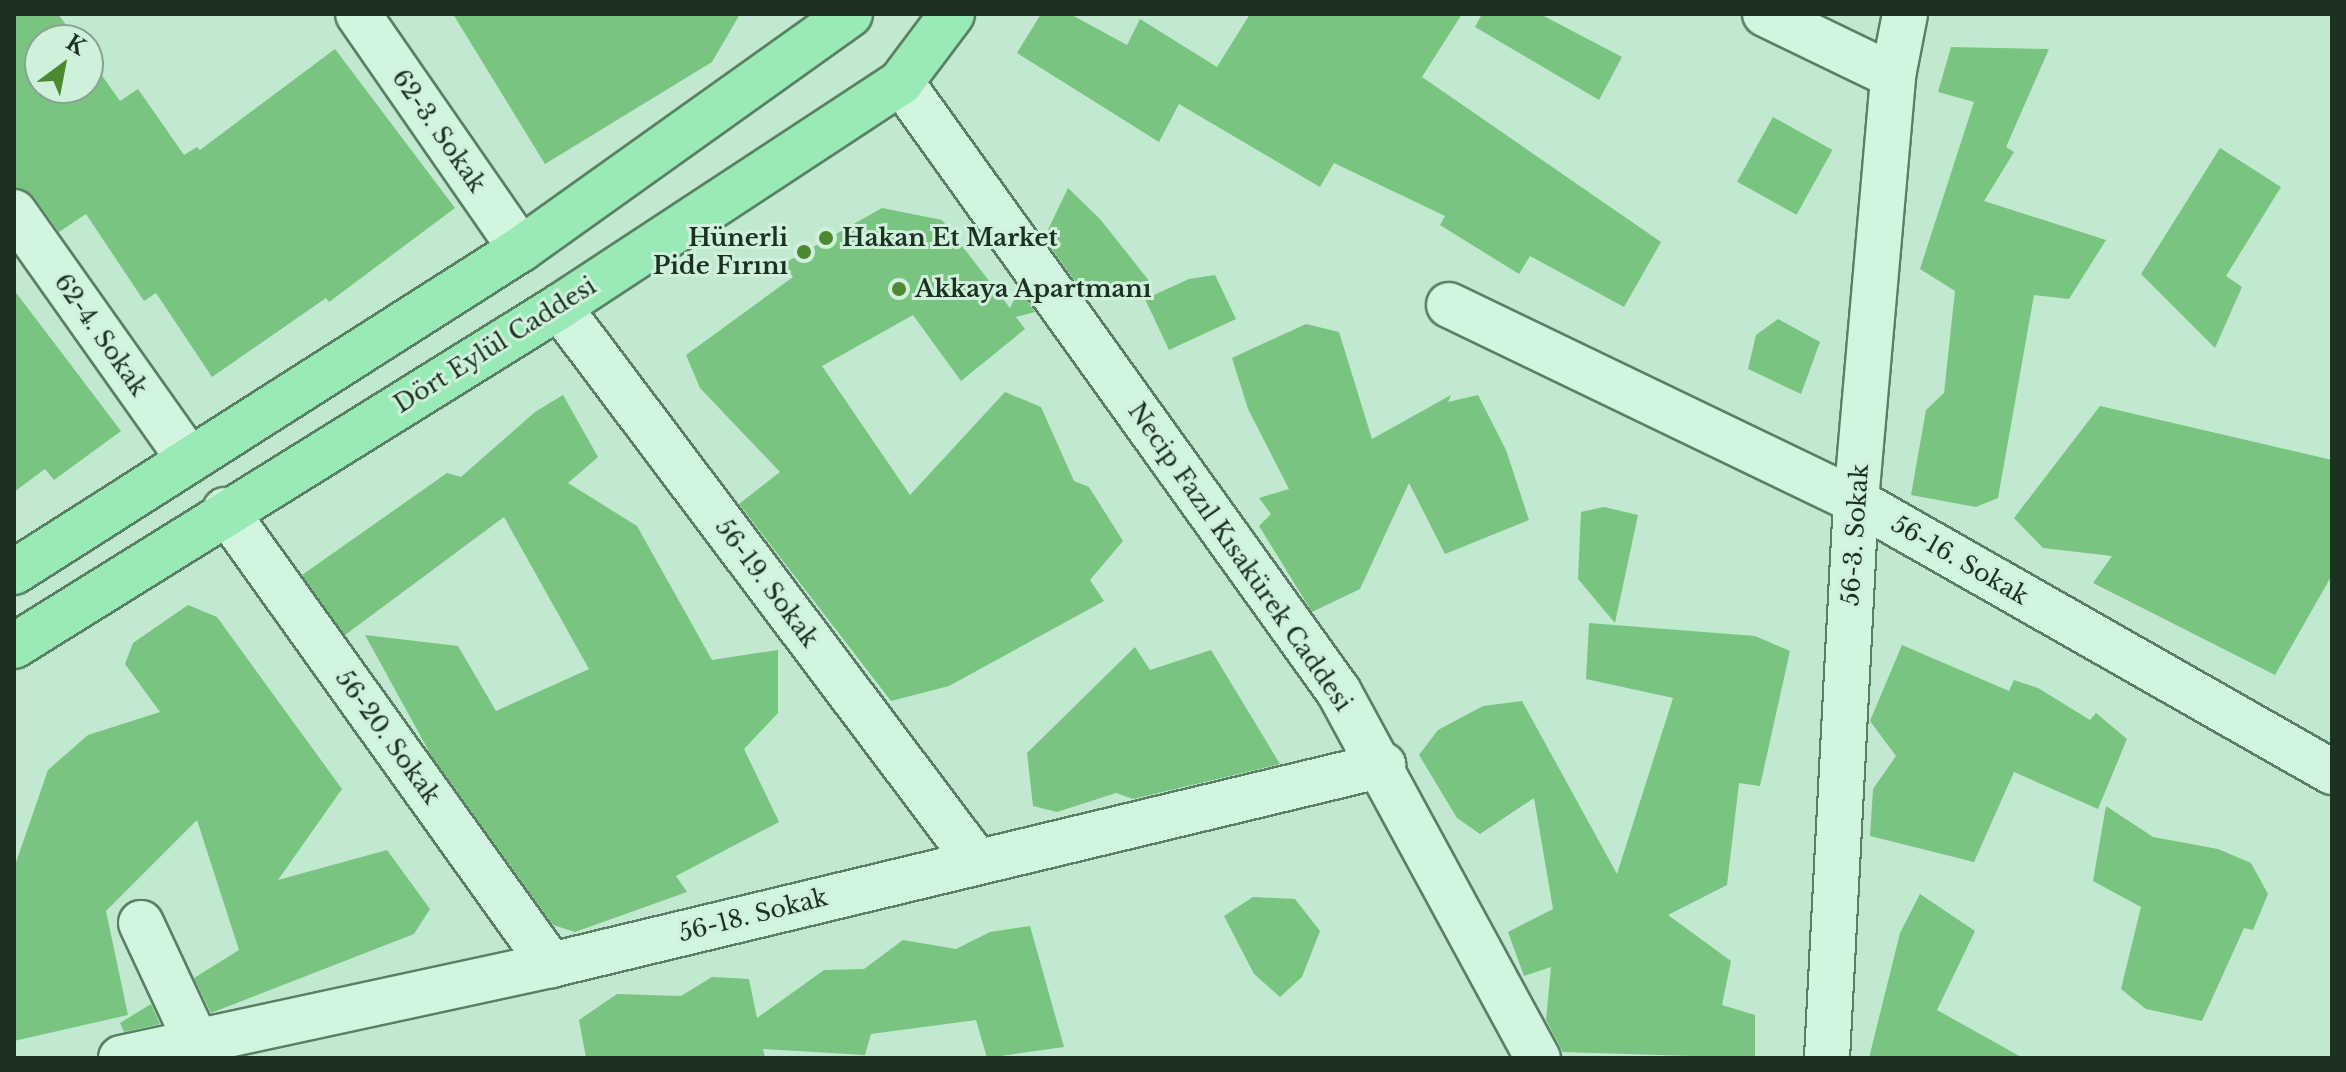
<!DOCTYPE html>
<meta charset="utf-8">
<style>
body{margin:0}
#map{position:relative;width:2346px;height:1072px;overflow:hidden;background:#c0e9cf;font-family:"Libre Baskerville",serif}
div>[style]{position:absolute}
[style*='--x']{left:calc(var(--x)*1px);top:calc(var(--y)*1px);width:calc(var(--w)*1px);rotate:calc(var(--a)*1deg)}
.building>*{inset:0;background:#79c480;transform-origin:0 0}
.roads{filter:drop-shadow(2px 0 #598062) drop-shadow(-2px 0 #598062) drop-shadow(0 2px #598062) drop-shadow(0 -2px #598062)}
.street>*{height:44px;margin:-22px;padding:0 22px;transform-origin:22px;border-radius:22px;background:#d2f5df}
.secondary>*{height:44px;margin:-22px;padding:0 22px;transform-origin:22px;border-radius:22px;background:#d2f5df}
.primary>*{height:44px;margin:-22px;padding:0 22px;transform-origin:22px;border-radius:22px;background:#9aeab7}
.dots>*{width:22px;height:22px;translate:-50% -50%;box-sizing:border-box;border:4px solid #cff1dc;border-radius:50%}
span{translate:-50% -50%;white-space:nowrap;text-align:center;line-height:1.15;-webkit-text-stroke:6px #cff1dc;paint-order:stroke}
.street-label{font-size:24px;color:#1d3120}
.poi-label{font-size:24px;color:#1d3120;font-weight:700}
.right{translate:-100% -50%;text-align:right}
.left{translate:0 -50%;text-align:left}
.frame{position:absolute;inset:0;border:16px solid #1d3120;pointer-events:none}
.north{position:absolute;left:24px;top:24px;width:80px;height:80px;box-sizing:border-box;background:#cff1dc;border:2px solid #88a491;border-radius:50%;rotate:32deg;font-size:22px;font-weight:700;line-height:32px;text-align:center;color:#1d3120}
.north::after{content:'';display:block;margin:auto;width:28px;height:36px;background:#4d8a2f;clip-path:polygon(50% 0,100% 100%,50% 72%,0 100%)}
</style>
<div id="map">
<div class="building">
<i style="clip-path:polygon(14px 14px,58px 14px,77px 40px,40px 40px,40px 88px,88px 88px,88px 56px,120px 101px,138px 89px,184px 155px,197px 147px,200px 150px,335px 49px,455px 208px,329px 302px,326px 298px,212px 377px,156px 293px,144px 301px,86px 214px,59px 232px,34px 197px,14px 187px)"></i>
<i style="clip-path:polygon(453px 14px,740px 14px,712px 62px,545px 164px)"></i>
<i style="clip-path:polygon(1041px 14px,1070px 14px,1127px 45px,1140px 19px,1217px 67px,1250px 14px,1462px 14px,1422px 77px,1661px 242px,1624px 307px,1530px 256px,1519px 274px,1440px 225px,1445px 216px,1334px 163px,1320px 187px,1179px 104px,1159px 142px,1017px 53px)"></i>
<i style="clip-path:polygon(1482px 14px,1540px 14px,1622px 57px,1599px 100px,1475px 27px)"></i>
<i style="clip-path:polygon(1951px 47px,2049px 49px,2006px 147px,2014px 152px,1984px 201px,2106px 240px,2069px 299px,2034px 295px,1998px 498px,1976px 507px,1911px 495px,1926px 410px,1944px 393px,1955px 291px,1920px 269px,1974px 102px,1938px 92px)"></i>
<i style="left:1773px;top:117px;width:68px;height:74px;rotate:29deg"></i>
<i style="clip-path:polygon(2220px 148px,2281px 187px,2226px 276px,2242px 287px,2215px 348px,2141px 274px)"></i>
<i style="clip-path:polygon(1068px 188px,1100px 219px,1150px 282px,1087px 298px,1044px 238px)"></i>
<i style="clip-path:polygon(882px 208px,942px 220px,1010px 308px,1019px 289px,1035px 312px,1016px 317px,1025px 329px,961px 381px,913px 315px,822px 366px,910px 495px,1005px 392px,1041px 407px,1074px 481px,1089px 487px,1123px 541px,1090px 580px,1104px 601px,949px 686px,891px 701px,739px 504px,780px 472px,700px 388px,686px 355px,793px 277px,783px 264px)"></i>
<i style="clip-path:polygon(1215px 275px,1236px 319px,1169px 350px,1145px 299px,1189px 279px)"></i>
<i style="clip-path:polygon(14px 290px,121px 431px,54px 480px,45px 469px,14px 492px)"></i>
<i style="clip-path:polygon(1778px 319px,1820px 342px,1801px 394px,1748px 369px,1756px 335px)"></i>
<i style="clip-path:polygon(1306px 324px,1339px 332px,1372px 439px,1451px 395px,1448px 402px,1478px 395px,1506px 450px,1529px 520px,1445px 554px,1409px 483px,1360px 589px,1312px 612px,1259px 526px,1271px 514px,1259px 498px,1289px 489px,1248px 409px,1232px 358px)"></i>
<i style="clip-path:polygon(563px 395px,598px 457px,568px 483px,637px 526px,712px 660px,778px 650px,778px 713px,744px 749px,779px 822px,676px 876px,687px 892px,575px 932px,553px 925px,431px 755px,365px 635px,458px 646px,496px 711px,589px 669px,504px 517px,345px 635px,302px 575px,447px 473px,461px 477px,535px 412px)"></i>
<i style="clip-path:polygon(2100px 406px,2332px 460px,2332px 575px,2275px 675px,2093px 583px,2112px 556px,2043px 548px,2014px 518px)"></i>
<i style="clip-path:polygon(1604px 507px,1638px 515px,1615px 623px,1578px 579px,1581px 512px)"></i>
<i style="clip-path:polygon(188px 605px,217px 617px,342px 789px,278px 880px,387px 850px,430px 909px,414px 934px,211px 1013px,194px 978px,239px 950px,197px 820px,106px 911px,128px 1015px,14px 1041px,14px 868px,48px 770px,88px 735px,160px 712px,125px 664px,133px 643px)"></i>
<i style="clip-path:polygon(1589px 623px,1755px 636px,1790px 651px,1760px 786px,1739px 783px,1727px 885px,1668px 915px,1731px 961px,1722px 1005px,1755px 1015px,1755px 1058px,1563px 1052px,1546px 1020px,1551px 967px,1524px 976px,1508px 932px,1553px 909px,1534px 798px,1480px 834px,1457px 818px,1419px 755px,1438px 730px,1483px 706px,1522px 701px,1617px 874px,1673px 698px,1586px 679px)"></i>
<i style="clip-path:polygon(1902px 645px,2009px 691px,2014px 680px,2038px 688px,2090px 720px,2096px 713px,2127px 739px,2098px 809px,2014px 772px,1974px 862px,1870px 836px,1873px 789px,1896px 756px,1870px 721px)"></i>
<i style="clip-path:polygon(1135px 647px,1150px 670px,1211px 650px,1280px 764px,1133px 799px,1116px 793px,1057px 812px,1033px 806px,1027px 753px)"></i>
<i style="clip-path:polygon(2106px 806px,2153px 837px,2218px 849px,2251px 863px,2268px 894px,2253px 930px,2244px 928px,2202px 1021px,2146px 1009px,2121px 989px,2141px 907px,2093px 881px)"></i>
<i style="clip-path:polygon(1920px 894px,1975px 931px,1937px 1010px,2023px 1058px,1869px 1058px,1900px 933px)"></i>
<i style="clip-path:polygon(1253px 897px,1295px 899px,1320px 931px,1302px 977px,1280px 997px,1254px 974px,1224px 916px)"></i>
<i style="clip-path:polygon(1030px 926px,1064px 1047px,987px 1058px,976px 1020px,871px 1034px,865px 1055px,763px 1049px,765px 1058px,586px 1058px,579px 1020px,617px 994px,681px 996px,712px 977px,749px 979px,757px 1018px,824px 970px,864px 969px,903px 940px,956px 949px,990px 932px)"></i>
<i style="clip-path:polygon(151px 1004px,160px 1024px,124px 1032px,120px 1023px)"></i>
</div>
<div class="roads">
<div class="street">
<i style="--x:358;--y:14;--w:286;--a:55.3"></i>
<i style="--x:1765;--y:14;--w:142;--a:25.8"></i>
<i style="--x:14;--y:212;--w:301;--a:54.7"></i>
<i style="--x:1449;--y:305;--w:452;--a:25.7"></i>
<i style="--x:1856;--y:501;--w:548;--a:29.65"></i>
<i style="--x:559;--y:307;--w:691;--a:53"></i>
<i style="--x:225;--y:510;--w:560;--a:54.38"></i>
<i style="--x:141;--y:923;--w:149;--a:65"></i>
<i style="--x:121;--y:1058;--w:440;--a:-12.2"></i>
<i style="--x:551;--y:965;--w:856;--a:-13.52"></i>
<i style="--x:1827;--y:1058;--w:558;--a:-87.02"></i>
<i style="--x:1856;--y:501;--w:427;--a:-85"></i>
<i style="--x:1893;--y:76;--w:63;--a:-79"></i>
</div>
<div class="secondary">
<i style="--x:901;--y:82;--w:751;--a:54.32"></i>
<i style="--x:1339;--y:692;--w:417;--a:61.5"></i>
</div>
<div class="primary">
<i style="--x:14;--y:572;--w:601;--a:-32.5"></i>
<i style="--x:521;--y:249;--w:404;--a:-35.5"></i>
<i style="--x:14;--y:646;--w:642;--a:-31.88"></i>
<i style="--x:559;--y:307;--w:409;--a:-33.3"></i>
<i style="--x:901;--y:82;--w:85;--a:-53.1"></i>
</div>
</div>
<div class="dots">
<i style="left:826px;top:238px;background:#4d8a2f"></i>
<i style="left:804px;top:252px;background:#4d8a2f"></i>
<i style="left:899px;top:289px;background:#4d8a2f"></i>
</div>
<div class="street-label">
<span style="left:439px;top:131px;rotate:55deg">62-3. Sokak</span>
<span style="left:101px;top:335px;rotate:55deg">62-4. Sokak</span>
<span style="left:495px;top:345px;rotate:-32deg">Dört Eylül Caddesi</span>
<span style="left:1855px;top:535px;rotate:-86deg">56-3. Sokak</span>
<span style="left:1240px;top:557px;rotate:55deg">Necip Fazıl Kısakürek Caddesi</span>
<span style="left:1960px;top:560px;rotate:30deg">56-16. Sokak</span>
<span style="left:767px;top:583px;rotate:53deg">56-19. Sokak</span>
<span style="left:388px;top:737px;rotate:54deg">56-20. Sokak</span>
<span style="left:753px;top:915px;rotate:-14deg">56-18. Sokak</span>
</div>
<div class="poi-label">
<span class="right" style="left:788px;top:252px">Hünerli<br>Pide Fırını</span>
<span class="left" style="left:842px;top:238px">Hakan Et Market</span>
<span class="left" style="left:915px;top:289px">Akkaya Apartmanı</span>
</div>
<div class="frame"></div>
<div class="north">K</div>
</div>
